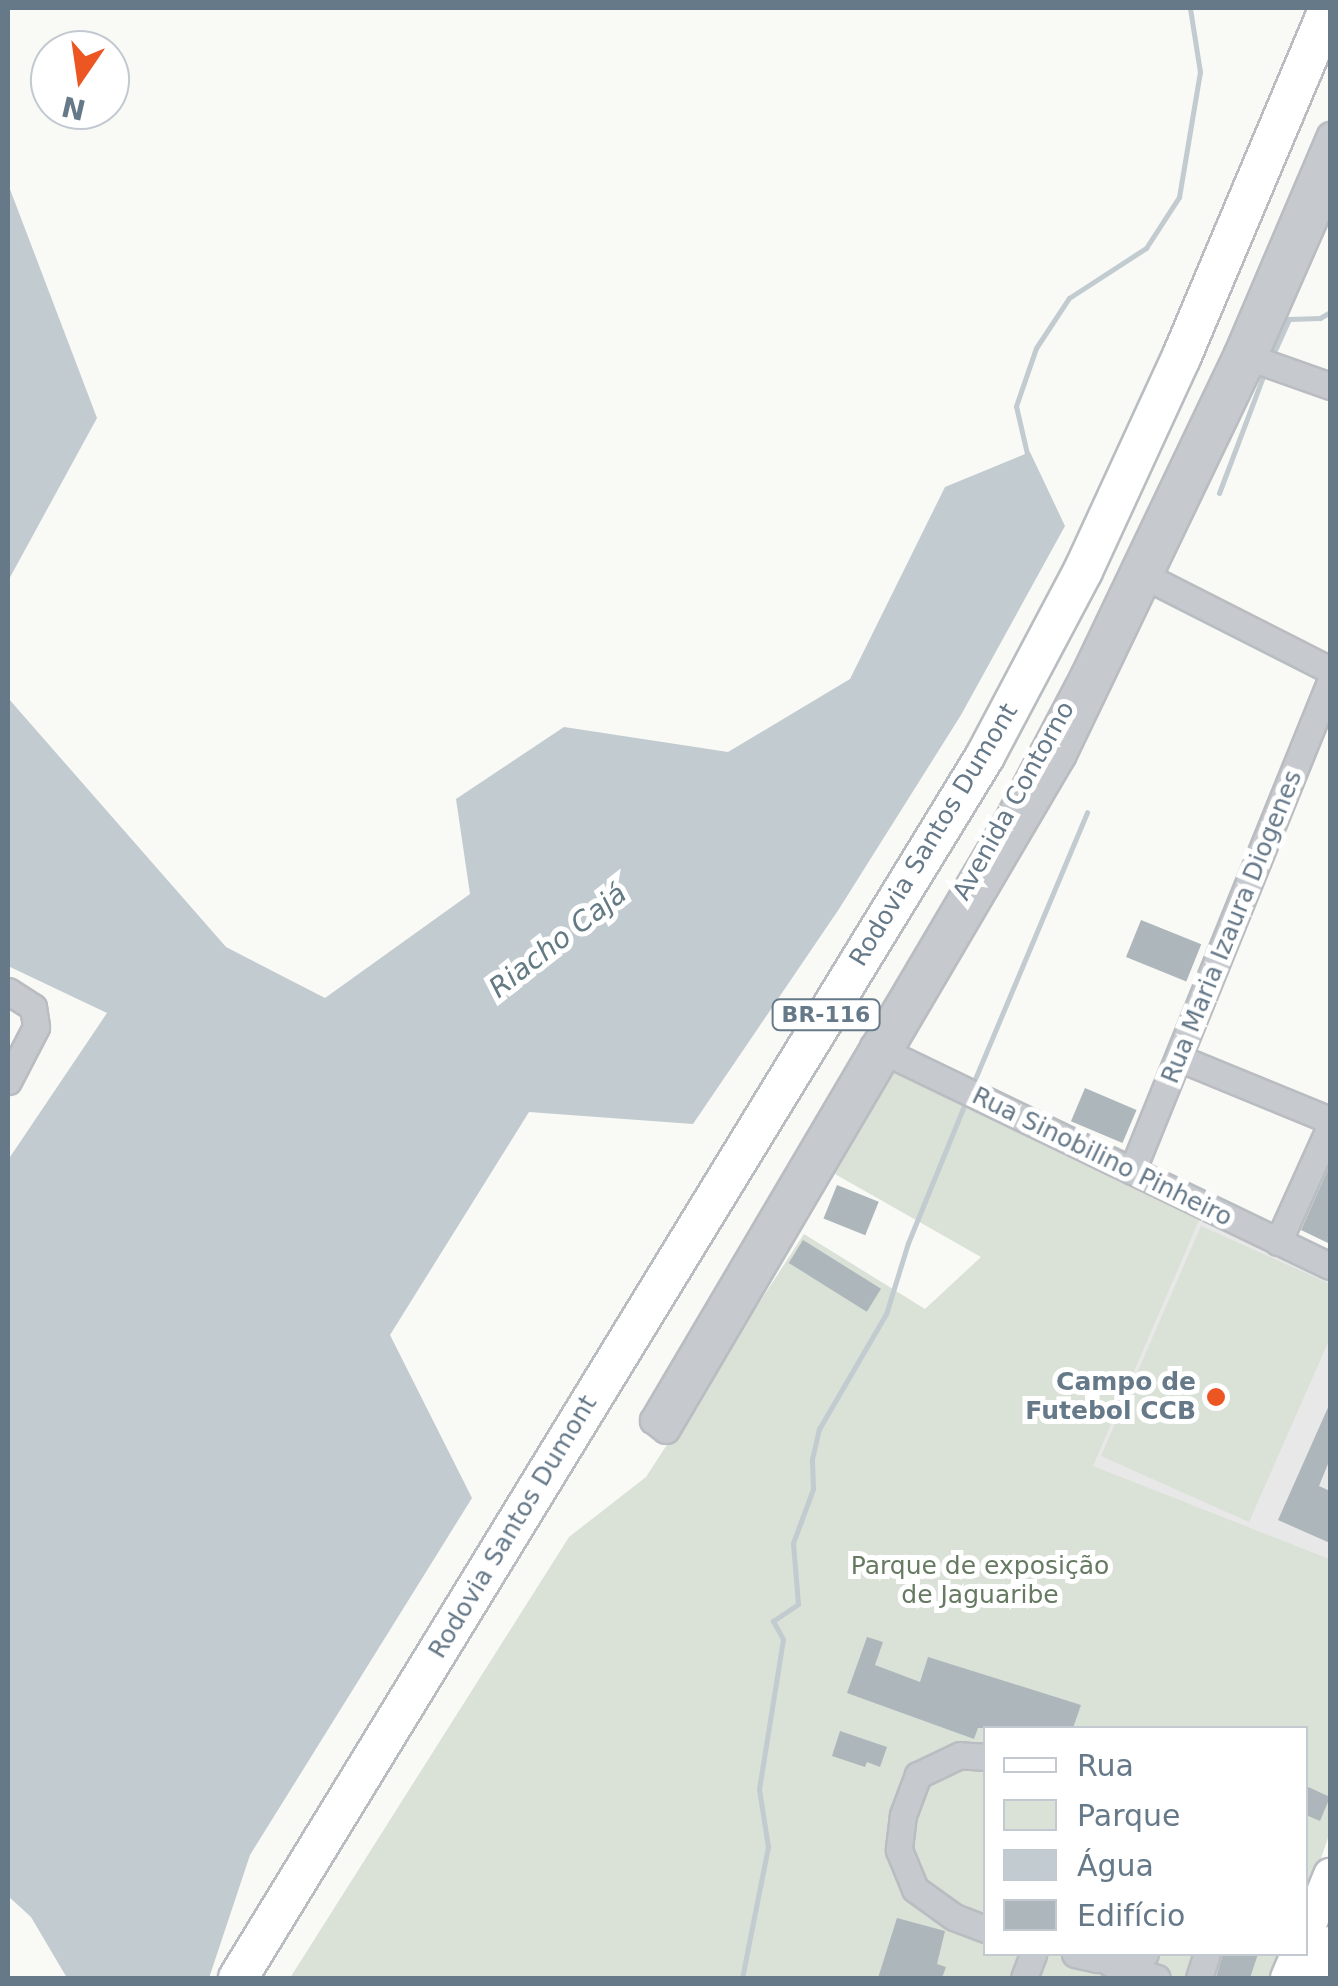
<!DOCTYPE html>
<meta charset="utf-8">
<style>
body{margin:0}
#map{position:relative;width:1338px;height:1986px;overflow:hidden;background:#f9f9f6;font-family:"DejaVu Sans",sans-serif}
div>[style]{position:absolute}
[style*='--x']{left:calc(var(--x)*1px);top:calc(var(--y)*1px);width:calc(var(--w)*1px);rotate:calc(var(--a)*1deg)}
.built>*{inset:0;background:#e7e8e7}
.green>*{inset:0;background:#dae1d7}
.water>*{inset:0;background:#c1cbd0}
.stream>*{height:5px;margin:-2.5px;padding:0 2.5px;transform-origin:2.5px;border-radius:2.5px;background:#c1cbd0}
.building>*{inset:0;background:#adb6bb;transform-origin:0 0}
.roads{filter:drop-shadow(2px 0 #b9bdc1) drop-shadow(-2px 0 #b9bdc1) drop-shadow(0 2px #b9bdc1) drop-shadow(0 -2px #b9bdc1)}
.minor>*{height:25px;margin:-12.5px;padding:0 12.5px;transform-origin:12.5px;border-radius:12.5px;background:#c6cace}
.major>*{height:32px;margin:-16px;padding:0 16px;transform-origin:16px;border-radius:16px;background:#fff}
.highway>*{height:38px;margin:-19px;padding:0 19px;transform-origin:19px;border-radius:19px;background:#fff}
.dots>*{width:28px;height:28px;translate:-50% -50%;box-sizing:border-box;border:5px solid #fff;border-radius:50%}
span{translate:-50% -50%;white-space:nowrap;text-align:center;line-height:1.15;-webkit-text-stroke:10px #fff;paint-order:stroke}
.shield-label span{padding:2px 8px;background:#fff;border:2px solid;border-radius:8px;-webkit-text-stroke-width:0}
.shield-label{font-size:22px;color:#667989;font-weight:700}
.street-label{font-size:25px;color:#667989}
.poi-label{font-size:25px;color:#667989;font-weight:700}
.right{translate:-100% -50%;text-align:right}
.park-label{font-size:25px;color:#667a62}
.water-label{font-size:28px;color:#637a83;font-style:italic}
.frame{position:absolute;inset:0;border:10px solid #667989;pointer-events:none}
.legend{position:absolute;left:983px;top:1726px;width:325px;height:230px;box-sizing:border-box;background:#fff;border:2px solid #c2c9d0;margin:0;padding:12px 18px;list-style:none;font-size:30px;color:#667989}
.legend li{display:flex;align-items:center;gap:20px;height:50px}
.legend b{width:50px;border:2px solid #c2c9d0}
.north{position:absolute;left:30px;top:30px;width:100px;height:100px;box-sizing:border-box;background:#fff;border:2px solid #c2c9d0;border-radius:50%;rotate:193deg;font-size:28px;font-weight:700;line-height:40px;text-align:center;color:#667989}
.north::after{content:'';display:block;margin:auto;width:35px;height:45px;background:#ec5623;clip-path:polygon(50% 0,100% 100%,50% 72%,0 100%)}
</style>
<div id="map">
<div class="built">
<i style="clip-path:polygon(1202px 1214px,1330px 1278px,1330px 1559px,1092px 1466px)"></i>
</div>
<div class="green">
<i style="clip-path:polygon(895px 1065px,1202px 1214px,1093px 1466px,1330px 1559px,1330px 1832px,1306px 1902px,1306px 1728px,986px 1728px,986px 1954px,1284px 1954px,1273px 1978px,290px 1978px,569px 1537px,646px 1477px,804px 1234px,925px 1309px,981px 1257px,835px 1174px)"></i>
<i style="clip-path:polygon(1201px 1226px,1330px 1284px,1330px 1338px,1249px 1522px,1101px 1456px)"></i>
</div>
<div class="water">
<i style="clip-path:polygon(8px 184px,97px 418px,8px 581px)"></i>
<i style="clip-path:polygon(1030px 452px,1065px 526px,961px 715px,839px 909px,693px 1124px,529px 1112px,390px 1335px,472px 1498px,250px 1855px,209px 1978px,67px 1978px,31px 1917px,8px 1896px,8px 1160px,107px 1013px,8px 966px,8px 698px,226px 947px,325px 998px,470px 894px,456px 799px,564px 727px,728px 752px,850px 679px,945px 487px)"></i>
</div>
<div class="stream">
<i style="--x:1271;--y:359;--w:44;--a:-65.8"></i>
<i style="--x:1289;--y:319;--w:31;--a:-2"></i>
<i style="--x:1320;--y:318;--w:12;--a:-31"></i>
<i style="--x:1028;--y:458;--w:53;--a:-103"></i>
<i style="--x:1016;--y:406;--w:61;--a:-71"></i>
<i style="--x:1036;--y:348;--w:60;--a:-56.6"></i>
<i style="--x:1069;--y:298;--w:92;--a:-33"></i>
<i style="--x:1146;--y:248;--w:61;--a:-57.1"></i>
<i style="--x:1179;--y:197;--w:127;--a:-80.5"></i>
<i style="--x:1200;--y:72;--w:65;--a:-98.9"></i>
<i style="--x:1219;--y:493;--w:127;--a:-69.3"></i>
<i style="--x:972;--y:1086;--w:297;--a:-67.2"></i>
<i style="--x:742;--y:1978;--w:134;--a:-78.8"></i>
<i style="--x:768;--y:1847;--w:59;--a:-98.8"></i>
<i style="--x:759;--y:1789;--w:152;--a:-80.9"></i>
<i style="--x:783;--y:1639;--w:21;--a:-119"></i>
<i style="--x:773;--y:1621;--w:30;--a:-34"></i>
<i style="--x:798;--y:1604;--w:61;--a:-94.7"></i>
<i style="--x:793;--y:1543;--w:58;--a:-69.7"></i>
<i style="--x:813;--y:1489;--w:30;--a:-92"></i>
<i style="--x:812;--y:1459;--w:31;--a:-77"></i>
<i style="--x:819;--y:1429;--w:133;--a:-59.8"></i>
<i style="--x:886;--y:1314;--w:74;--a:-72.8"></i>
<i style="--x:908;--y:1243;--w:153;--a:-67.8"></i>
</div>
<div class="building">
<i style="left:1141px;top:920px;width:65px;height:40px;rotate:22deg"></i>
<i style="left:1085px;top:1088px;width:56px;height:36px;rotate:23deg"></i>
<i style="clip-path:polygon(1330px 1165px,1330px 1244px,1301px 1230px)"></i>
<i style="left:837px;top:1185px;width:45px;height:36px;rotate:22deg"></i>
<i style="left:803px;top:1240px;width:92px;height:27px;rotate:32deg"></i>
<i style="clip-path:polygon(1330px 1403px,1330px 1459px,1319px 1486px,1330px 1491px,1330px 1543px,1278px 1520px)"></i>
<i style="clip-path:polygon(867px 1637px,883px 1642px,875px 1665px,920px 1682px,928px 1657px,1081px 1705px,1073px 1728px,978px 1728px,974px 1739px,847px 1693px)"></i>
<i style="clip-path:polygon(840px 1731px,887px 1747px,880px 1767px,867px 1762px,865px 1767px,832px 1756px)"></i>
<i style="clip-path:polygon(1306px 1786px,1330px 1797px,1320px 1821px,1306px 1815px)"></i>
<i style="clip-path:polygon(897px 1918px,945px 1931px,937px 1964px,946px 1967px,942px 1978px,878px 1978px)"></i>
<i style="clip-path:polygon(1223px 1954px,1258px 1954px,1250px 1978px,1216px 1978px)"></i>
</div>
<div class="roads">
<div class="minor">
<i style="--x:1330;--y:135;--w:237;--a:113.1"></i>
<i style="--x:1237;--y:353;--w:356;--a:115.5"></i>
<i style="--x:1084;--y:674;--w:165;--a:117.8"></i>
<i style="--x:1007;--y:820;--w:697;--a:120.54"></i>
<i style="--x:653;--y:1420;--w:16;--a:38"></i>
<i style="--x:666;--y:1430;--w:782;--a:-59.56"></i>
<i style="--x:1062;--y:756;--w:441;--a:-64.4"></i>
<i style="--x:1253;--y:358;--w:191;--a:-66.3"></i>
<i style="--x:1237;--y:353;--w:99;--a:19.5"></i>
<i style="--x:1135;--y:571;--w:219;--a:26.9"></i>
<i style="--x:8;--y:991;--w:30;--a:33"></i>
<i style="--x:33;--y:1007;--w:20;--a:81"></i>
<i style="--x:36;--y:1027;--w:61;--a:117.4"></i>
<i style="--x:873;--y:1046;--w:507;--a:25.71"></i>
<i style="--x:1181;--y:1059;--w:161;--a:22.3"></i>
<i style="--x:1132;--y:1171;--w:528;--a:-67.96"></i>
<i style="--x:1278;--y:1242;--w:126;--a:-65.7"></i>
<i style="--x:986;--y:1757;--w:26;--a:-176"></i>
<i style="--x:960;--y:1755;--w:47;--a:154.5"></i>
<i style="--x:918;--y:1775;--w:43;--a:110.6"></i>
<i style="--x:903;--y:1815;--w:35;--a:97"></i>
<i style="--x:899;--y:1850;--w:42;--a:67.7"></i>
<i style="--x:915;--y:1889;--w:48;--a:35.7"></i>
<i style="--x:954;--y:1917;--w:34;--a:21"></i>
<i style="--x:1075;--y:1954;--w:23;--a:13"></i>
<i style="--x:1097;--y:1959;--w:48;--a:-5.9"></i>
<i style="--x:1110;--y:1963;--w:49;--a:17.7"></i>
<i style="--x:1024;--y:1978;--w:26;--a:-69"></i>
<i style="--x:1199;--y:1978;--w:25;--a:-72"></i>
</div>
<div class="major">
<i style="--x:1306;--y:1934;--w:64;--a:-67.9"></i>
<i style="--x:1287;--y:1978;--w:26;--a:-67"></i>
<i style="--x:1315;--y:1978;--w:38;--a:-67"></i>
</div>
<div class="highway">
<i style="--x:238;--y:1978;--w:1432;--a:-58.56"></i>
<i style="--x:985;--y:756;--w:209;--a:-62.1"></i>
<i style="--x:1083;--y:571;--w:234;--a:-65.3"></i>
<i style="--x:1181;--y:358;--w:380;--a:-67.1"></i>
</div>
</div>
<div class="dots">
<i style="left:1216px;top:1397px;background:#ec5623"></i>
</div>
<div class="shield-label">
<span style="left:826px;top:1015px">BR-116</span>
</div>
<div class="street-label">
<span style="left:1014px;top:801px;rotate:-61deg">Avenida Contorno</span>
<span style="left:934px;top:835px;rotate:-59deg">Rodovia Santos Dumont</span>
<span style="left:1232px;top:927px;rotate:-68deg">Rua Maria Izaura Diogenes</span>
<span style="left:1102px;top:1157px;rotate:26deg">Rua Sinobilino Pinheiro</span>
<span style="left:513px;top:1527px;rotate:-59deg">Rodovia Santos Dumont</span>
</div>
<div class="poi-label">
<span class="right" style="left:1196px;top:1397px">Campo de<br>Futebol CCB</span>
</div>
<div class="park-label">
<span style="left:980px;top:1581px">Parque de exposição<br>de Jaguaribe</span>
</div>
<div class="water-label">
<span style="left:558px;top:941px;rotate:-38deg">Riacho Cajá</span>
</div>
<div class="frame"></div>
<ul class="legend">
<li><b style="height:12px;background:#fff"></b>Rua</li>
<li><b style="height:28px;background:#dae1d7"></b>Parque</li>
<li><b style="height:28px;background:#c1cbd0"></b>Água</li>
<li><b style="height:28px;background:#adb6bb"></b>Edifício</li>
</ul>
<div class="north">N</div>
</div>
